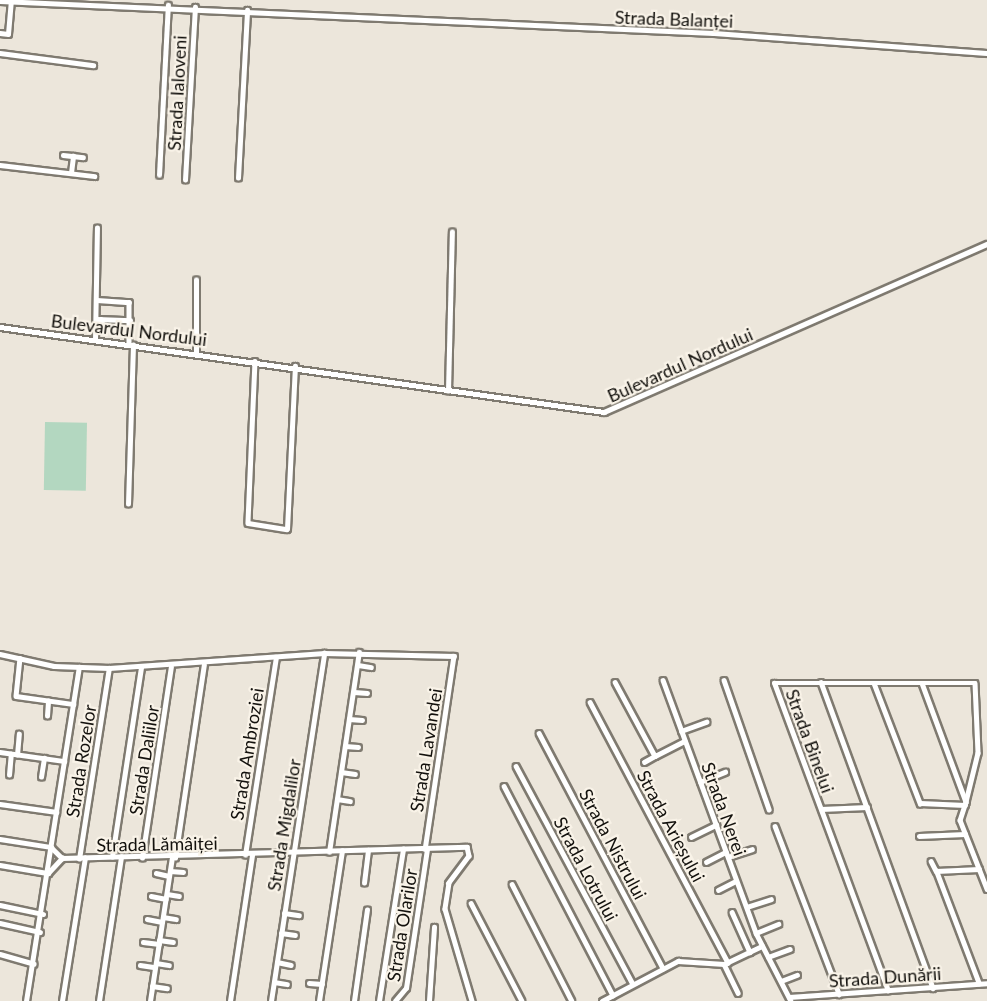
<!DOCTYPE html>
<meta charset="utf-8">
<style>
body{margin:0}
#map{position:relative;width:987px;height:1001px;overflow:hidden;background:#ece6db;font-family:Lato,sans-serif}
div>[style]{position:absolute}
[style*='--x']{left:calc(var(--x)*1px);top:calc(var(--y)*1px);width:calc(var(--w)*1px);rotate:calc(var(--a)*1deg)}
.green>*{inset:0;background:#b3d7c0;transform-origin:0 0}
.roads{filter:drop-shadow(2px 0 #7f7a70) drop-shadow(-2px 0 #7f7a70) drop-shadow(0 2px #7f7a70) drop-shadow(0 -2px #7f7a70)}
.street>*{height:4.5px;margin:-2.25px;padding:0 2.25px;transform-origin:2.25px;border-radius:2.25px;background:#fff}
span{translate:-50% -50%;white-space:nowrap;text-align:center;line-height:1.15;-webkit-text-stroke:4.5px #f9f3e8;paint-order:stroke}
.street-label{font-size:18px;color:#13110d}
</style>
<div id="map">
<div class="green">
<i style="left:45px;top:422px;width:42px;height:68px;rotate:1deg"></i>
</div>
<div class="roads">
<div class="street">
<i style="--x:0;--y:1;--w:714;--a:2.57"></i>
<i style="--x:713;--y:33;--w:275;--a:4.2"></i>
<i style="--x:0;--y:33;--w:8;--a:7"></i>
<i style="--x:8;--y:34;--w:33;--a:-85"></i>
<i style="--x:0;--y:53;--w:94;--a:7.4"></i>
<i style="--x:63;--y:155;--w:20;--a:6"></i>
<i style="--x:0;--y:165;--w:95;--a:6.7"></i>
<i style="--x:71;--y:173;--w:17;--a:-83"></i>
<i style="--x:159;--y:175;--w:170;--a:-87"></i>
<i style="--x:238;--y:178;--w:168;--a:-86.9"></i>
<i style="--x:185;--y:180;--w:173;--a:-86.7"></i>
<i style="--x:97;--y:300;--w:32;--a:4"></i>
<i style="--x:129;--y:302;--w:42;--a:90"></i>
<i style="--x:97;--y:319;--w:33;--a:2"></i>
<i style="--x:101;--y:319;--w:9;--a:72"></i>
<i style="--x:0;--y:327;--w:610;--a:8.01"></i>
<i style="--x:604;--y:412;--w:418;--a:-23.7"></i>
<i style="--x:95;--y:340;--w:112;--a:-89"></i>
<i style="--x:196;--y:353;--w:73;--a:-90"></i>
<i style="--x:255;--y:361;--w:162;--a:92.5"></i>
<i style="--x:248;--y:523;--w:39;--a:9"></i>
<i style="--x:287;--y:529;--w:163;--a:-87.2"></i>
<i style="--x:448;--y:391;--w:159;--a:-88.6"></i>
<i style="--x:128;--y:504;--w:159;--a:-88.2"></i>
<i style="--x:0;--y:654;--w:55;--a:12.5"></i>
<i style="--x:54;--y:666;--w:55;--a:2.1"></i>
<i style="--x:109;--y:668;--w:216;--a:-4"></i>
<i style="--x:324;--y:653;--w:130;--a:1.3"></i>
<i style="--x:454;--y:656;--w:195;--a:98.5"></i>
<i style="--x:20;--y:658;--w:38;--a:96"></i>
<i style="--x:16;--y:696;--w:58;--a:8"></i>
<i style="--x:358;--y:665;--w:13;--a:9"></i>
<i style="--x:663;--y:680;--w:270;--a:69.8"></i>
<i style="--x:756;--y:933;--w:76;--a:62.8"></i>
<i style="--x:724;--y:680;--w:137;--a:70.8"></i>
<i style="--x:615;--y:682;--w:84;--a:61.6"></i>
<i style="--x:655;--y:756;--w:33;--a:-27"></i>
<i style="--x:821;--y:682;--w:326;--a:69.9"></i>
<i style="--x:874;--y:683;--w:129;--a:69"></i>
<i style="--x:920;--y:803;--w:45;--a:2.5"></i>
<i style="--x:922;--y:683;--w:127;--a:69.7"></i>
<i style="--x:966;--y:802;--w:19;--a:108"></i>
<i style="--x:960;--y:820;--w:74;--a:68.6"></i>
<i style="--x:354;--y:692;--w:13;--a:4"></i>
<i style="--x:590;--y:702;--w:295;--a:62.1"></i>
<i style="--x:47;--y:716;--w:15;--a:-86"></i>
<i style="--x:349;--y:719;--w:13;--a:4"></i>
<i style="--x:681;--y:731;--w:27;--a:-20"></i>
<i style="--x:539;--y:733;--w:266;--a:62.2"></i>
<i style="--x:345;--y:746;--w:13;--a:4"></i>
<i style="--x:0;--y:752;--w:65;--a:8"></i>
<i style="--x:17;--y:755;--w:21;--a:-85"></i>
<i style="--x:644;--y:762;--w:13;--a:-29"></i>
<i style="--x:516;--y:766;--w:247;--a:61.8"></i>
<i style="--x:341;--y:772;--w:14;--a:8"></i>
<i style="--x:9;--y:775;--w:21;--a:-85"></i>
<i style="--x:41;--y:777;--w:19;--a:-81"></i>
<i style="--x:700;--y:782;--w:27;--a:-22"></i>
<i style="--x:504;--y:786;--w:236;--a:62.5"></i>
<i style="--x:337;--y:799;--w:13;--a:9"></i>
<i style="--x:0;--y:804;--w:57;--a:8.1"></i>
<i style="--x:821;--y:809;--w:46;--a:-2.5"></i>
<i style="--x:775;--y:826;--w:180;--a:69.1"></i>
<i style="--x:919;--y:836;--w:46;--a:-2.5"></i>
<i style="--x:691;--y:837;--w:28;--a:-26"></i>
<i style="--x:0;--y:839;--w:52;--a:8.9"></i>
<i style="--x:51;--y:847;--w:16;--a:45"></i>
<i style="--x:329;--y:852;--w:202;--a:-81.5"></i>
<i style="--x:245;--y:855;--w:200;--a:-81.1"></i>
<i style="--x:112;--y:857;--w:192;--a:-81.3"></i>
<i style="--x:728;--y:857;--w:25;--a:-18"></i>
<i style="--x:142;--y:858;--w:193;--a:-81.4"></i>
<i style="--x:175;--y:858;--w:195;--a:-81.5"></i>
<i style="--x:79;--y:859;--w:193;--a:-81.1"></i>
<i style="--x:931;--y:861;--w:11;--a:63"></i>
<i style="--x:706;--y:862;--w:22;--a:-27"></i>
<i style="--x:0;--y:865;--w:49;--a:9.5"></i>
<i style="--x:170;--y:871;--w:13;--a:4"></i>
<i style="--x:48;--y:873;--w:21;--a:-47"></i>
<i style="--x:62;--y:858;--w:405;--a:-1.6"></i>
<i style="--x:467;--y:847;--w:9;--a:77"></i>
<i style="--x:469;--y:856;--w:34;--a:127"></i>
<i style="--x:449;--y:883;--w:26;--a:99"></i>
<i style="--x:445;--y:909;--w:96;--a:73.6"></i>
<i style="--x:156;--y:873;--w:13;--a:13"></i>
<i style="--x:364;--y:883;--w:33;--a:-83"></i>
<i style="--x:512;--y:884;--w:131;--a:62.9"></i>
<i style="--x:718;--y:890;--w:20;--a:-27"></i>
<i style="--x:167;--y:894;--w:12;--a:9"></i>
<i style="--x:151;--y:896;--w:15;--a:11"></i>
<i style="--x:471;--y:903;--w:110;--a:62.5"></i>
<i style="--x:0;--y:905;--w:44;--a:11.8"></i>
<i style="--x:747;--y:907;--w:25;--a:-18"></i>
<i style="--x:732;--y:912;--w:44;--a:65.8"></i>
<i style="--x:284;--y:913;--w:15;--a:8"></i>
<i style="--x:163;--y:917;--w:13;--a:9"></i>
<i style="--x:147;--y:919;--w:15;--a:11"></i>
<i style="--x:0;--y:923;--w:41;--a:12.7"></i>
<i style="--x:281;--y:933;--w:14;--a:8"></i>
<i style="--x:756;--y:933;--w:24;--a:-22"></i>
<i style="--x:159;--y:940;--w:14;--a:8"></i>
<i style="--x:143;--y:942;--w:16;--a:7"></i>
<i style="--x:0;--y:954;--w:35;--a:16"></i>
<i style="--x:768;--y:957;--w:23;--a:-20"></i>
<i style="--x:277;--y:962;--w:14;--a:12"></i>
<i style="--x:156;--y:963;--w:13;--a:9"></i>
<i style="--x:724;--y:964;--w:32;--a:64"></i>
<i style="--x:140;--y:965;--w:15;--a:8"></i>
<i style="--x:781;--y:981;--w:17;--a:-21"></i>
<i style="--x:274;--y:982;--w:13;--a:9"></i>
<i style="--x:309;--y:983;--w:13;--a:4"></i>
<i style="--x:979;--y:984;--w:121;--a:-110.8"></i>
<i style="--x:936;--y:871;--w:43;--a:-2.7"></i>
<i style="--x:152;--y:986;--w:15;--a:8"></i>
<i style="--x:888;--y:991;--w:328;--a:-110.3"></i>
<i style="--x:774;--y:683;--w:201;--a:0"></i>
<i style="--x:975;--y:683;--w:70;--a:87.5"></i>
<i style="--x:978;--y:753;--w:50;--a:103.8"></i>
<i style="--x:789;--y:997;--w:198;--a:-4"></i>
<i style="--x:26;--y:1001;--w:338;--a:-81"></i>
<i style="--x:62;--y:1001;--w:145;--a:-80.9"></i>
<i style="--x:99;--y:1001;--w:146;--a:-81.3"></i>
<i style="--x:150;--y:1001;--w:145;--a:-81.3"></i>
<i style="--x:230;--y:1001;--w:148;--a:-81.4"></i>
<i style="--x:271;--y:1001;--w:352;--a:-81.3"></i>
<i style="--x:319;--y:1001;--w:152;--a:-81.3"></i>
<i style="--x:354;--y:1001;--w:92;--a:-81.9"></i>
<i style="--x:379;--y:1001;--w:154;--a:-81"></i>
<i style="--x:395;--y:1001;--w:17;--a:-50"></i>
<i style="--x:406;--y:988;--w:141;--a:-81.4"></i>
<i style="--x:429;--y:1001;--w:74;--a:-86.1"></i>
<i style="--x:602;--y:1001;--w:86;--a:-27.8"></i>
<i style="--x:678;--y:961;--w:46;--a:3.7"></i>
<i style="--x:724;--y:964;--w:42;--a:-25.3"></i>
</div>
</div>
<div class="street-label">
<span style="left:674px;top:19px;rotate:2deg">Strada Balanței</span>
<span style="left:177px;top:93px;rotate:-87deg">Strada Ialoveni</span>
<span style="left:129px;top:330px;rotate:7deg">Bulevardul Nordului</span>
<span style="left:680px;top:365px;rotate:-24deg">Bulevardul Nordului</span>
<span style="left:810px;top:741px;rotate:70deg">Strada Binelui</span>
<span style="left:426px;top:750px;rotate:-81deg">Strada Lavandei</span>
<span style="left:247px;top:754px;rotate:-81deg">Strada Ambroziei</span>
<span style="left:144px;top:760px;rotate:-81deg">Strada Daliilor</span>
<span style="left:81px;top:761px;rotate:-81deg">Strada Rozelor</span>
<span style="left:724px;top:809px;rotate:70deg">Strada Nerei</span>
<span style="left:284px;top:825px;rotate:-81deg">Strada Migdalilor</span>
<span style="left:671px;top:826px;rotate:62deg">Strada Arieșului</span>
<span style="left:157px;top:844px;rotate:-1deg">Strada Lămâiței</span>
<span style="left:613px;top:844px;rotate:62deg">Strada Nistrului</span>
<span style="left:586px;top:869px;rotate:62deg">Strada Lotrului</span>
<span style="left:402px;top:925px;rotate:-81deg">Strada Olarilor</span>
<span style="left:885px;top:977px;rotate:-4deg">Strada Dunării</span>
</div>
</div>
